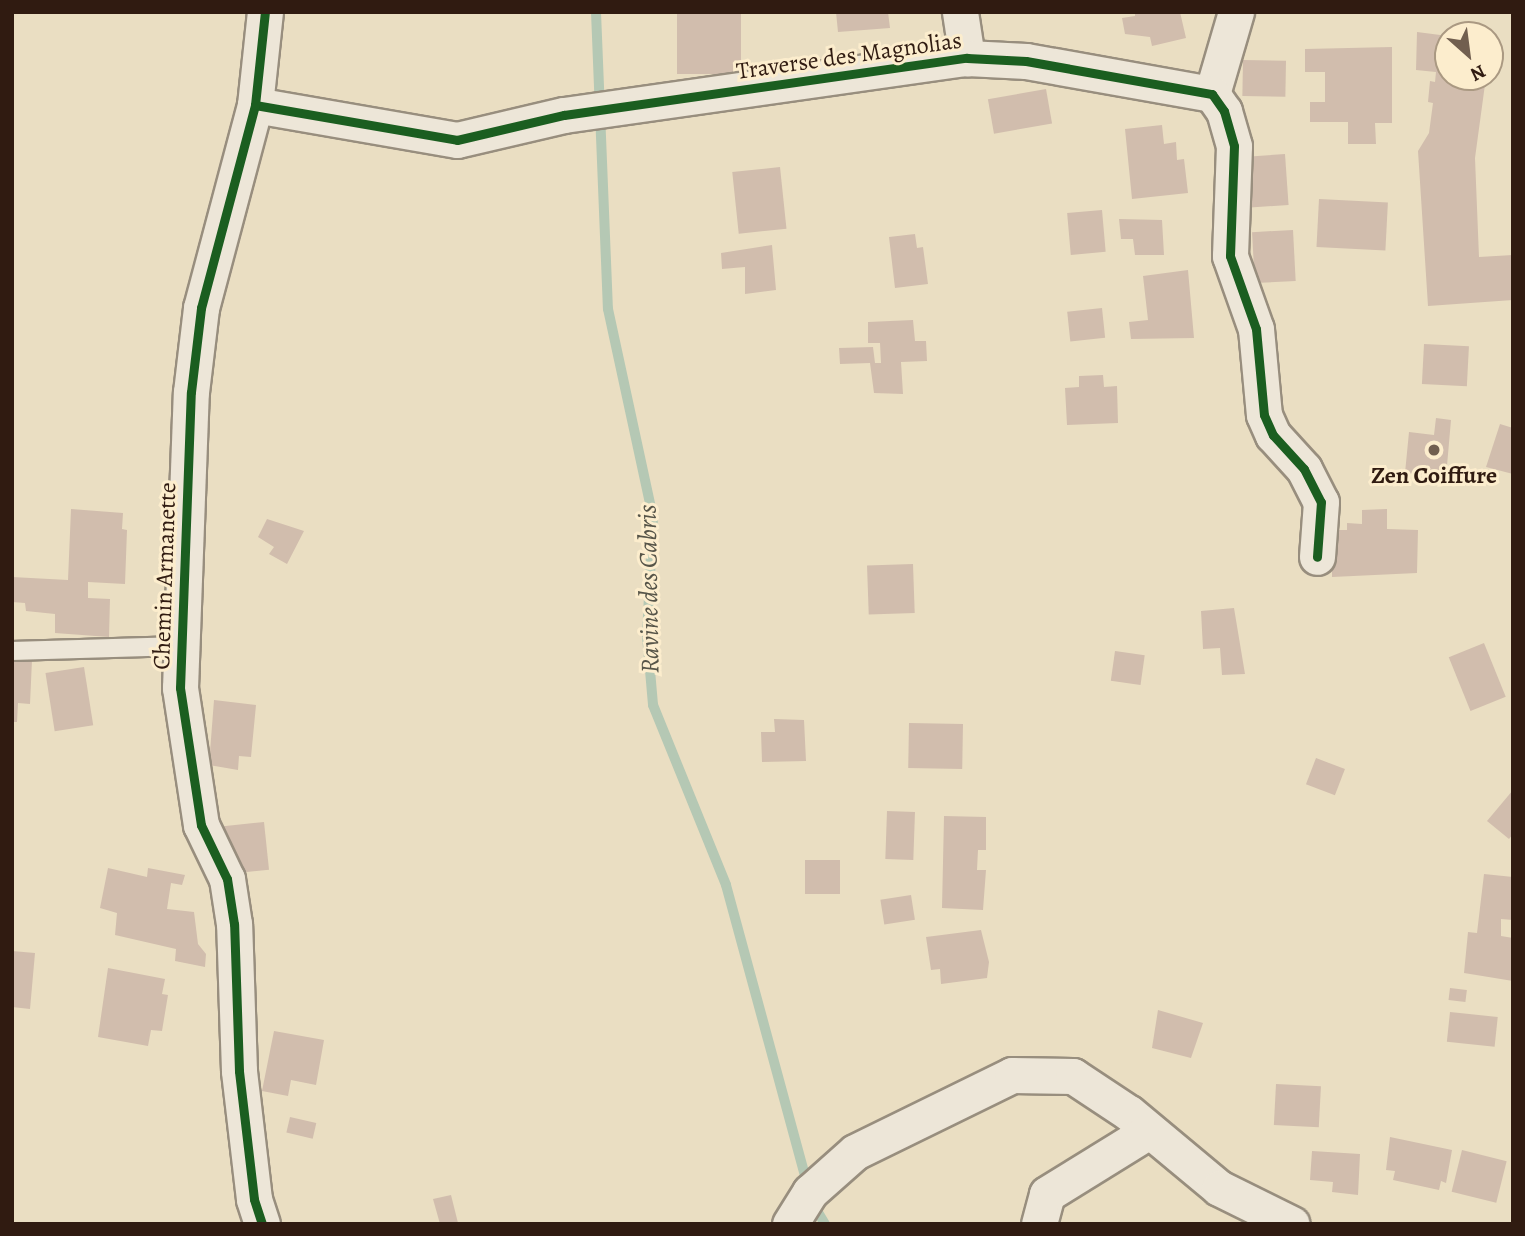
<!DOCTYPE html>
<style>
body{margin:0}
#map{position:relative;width:1525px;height:1236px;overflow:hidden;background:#eadec2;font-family:Alegreya,serif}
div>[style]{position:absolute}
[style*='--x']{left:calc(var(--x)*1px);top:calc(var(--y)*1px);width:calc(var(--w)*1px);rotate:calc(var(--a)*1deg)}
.stream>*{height:10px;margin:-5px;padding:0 5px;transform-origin:5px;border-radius:5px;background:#b5c8b4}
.building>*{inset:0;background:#d1bdad;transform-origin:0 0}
.roads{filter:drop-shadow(2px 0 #988e7e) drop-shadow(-2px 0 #988e7e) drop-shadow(0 2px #988e7e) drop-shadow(0 -2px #988e7e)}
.lane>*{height:18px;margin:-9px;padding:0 9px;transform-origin:9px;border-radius:9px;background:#ede6d8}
.street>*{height:35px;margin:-17.5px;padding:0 17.5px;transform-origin:17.5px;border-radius:17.5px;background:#ede6d8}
.cycleway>*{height:9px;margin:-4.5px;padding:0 4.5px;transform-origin:4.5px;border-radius:4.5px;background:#1b5e20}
.dots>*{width:19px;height:19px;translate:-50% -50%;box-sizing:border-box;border:4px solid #fcedcd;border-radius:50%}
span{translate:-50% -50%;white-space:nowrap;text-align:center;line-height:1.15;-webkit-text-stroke:6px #fcedcd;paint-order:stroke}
.street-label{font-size:24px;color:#301b11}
.poi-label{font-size:24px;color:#301b11;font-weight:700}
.water-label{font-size:26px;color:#565448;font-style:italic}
.frame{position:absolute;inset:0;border:14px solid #301b11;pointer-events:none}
.north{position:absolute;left:1434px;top:21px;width:70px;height:70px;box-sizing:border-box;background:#fcedcd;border:2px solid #aa9982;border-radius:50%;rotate:152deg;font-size:19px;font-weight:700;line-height:28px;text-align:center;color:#301b11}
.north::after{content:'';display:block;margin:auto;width:24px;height:32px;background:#715f4f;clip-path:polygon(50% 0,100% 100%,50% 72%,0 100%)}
</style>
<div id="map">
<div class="stream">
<i style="--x:596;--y:12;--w:297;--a:87.7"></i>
<i style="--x:608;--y:309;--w:213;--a:77.8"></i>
<i style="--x:653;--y:517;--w:119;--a:92.9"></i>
<i style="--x:647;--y:636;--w:69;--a:85"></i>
<i style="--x:653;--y:705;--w:194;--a:67.9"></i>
<i style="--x:726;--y:885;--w:312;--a:74.8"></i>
<i style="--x:813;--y:1204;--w:23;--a:59"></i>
</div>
<div class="building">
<i style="left:677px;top:12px;width:64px;height:62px"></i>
<i style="clip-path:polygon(836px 12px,888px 12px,890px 28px,838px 32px)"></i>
<i style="clip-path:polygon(1135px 12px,1180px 12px,1186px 38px,1152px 46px,1150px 37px,1125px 34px,1122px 18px,1135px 16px)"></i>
<i style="clip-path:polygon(1417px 32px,1448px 36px,1448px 77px,1486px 77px,1475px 158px,1479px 257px,1513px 255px,1513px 300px,1428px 306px,1418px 151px,1429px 133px,1433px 103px,1428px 102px,1430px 81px,1435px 82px,1436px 72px,1416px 70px)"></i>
<i style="clip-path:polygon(1392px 47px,1392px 123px,1375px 123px,1376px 144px,1348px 144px,1348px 122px,1310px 122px,1310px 102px,1325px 102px,1325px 72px,1305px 72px,1305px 49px)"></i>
<i style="left:1243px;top:60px;width:43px;height:36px;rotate:1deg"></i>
<i style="left:1046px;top:89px;width:35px;height:59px;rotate:80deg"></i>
<i style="clip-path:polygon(1162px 125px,1164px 144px,1176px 142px,1177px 160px,1184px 159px,1188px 193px,1132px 199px,1125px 129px)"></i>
<i style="left:1285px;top:154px;width:51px;height:42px;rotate:86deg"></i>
<i style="left:780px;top:167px;width:62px;height:48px;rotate:84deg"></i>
<i style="left:1319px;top:199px;width:69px;height:48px;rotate:3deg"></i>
<i style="left:1102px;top:210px;width:42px;height:35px;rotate:85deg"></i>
<i style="clip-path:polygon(1119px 219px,1162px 220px,1164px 255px,1135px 255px,1133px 239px,1121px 239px)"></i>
<i style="left:1293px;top:230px;width:51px;height:41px;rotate:87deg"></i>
<i style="clip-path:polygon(915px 234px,917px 248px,923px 247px,928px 284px,895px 288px,889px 237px)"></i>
<i style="clip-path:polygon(772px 245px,776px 290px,745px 294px,745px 267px,722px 269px,721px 253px)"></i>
<i style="clip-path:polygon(1188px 270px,1194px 338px,1131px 339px,1129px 322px,1148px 320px,1143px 276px)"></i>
<i style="left:1102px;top:308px;width:30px;height:35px;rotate:84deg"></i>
<i style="clip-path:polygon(913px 320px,915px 341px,926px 341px,927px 361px,901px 362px,903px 394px,874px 393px,870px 363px,840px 364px,839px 348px,873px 347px,875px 363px,881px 363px,880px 343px,868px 343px,868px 322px)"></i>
<i style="left:1424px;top:344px;width:45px;height:40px;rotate:3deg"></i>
<i style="clip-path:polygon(1103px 375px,1104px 387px,1117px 386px,1118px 423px,1067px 425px,1065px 388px,1079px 387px,1079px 376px)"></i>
<i style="clip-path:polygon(1436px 418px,1451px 420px,1446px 477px,1405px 473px,1409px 432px,1434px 435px)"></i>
<i style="clip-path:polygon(1500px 424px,1513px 428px,1513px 474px,1486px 467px)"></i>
<i style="clip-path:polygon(71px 509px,123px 513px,122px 529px,127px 530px,125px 584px,88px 582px,88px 598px,110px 599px,109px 637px,55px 633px,55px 614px,26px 611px,25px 603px,12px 602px,12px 577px,68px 580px)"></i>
<i style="clip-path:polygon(1387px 509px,1387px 529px,1418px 530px,1417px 573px,1332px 577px,1332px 530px,1347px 530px,1347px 523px,1362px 524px,1362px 510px)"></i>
<i style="clip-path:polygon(267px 519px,304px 531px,287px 564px,269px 554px,274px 547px,258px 537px)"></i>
<i style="left:913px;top:564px;width:49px;height:46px;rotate:88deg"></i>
<i style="clip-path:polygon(1234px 608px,1245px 674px,1222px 675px,1220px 648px,1203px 649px,1201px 611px)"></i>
<i style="left:1484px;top:643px;width:58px;height:38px;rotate:68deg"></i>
<i style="left:1115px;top:651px;width:30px;height:30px;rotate:8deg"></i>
<i style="clip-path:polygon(12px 659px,32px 660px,30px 704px,18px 703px,17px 722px,12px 722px)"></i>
<i style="left:84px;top:667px;width:59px;height:39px;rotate:81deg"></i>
<i style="clip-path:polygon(214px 700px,256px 705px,251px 757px,239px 756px,238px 770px,209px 765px)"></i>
<i style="clip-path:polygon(774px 719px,804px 720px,806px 761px,762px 762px,761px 732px,775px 732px)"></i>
<i style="left:909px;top:723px;width:54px;height:45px;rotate:1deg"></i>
<i style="left:1316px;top:758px;width:31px;height:28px;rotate:21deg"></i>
<i style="clip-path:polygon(1513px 790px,1513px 834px,1509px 839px,1487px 821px)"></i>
<i style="left:887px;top:811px;width:28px;height:48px;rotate:2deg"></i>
<i style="clip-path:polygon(944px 816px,986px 817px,986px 850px,978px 850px,977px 870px,986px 870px,983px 910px,942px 908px)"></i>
<i style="left:264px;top:822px;width:48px;height:41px;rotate:84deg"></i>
<i style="left:840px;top:860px;width:34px;height:35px;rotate:90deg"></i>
<i style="clip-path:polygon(108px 868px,147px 877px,148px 868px,185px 875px,182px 885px,171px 883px,167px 909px,194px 912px,198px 944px,206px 954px,205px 967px,175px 961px,176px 949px,115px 935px,117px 913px,100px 908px)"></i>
<i style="clip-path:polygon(1484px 874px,1513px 877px,1513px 920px,1501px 919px,1501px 936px,1513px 938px,1513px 981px,1464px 973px,1468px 932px,1477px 933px)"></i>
<i style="left:911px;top:895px;width:25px;height:31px;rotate:81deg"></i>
<i style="clip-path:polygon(981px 930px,989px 962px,987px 978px,941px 984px,940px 969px,931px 970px,926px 937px)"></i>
<i style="clip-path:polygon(12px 951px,35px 953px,30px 1009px,12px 1007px)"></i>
<i style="clip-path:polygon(108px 968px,165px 979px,162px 994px,168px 995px,162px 1031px,151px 1030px,148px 1046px,98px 1037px)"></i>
<i style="left:1450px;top:988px;width:17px;height:12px;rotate:7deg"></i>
<i style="clip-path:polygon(1158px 1010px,1203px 1023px,1191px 1058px,1152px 1048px)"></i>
<i style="left:1450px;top:1012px;width:48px;height:30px;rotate:6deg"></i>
<i style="clip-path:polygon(274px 1031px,324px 1040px,316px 1085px,291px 1080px,288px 1096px,262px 1091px)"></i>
<i style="left:1276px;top:1084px;width:45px;height:41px;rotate:3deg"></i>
<i style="left:290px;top:1117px;width:27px;height:16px;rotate:13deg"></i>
<i style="clip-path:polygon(1390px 1137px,1452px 1150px,1446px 1183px,1441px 1181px,1439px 1190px,1393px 1180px,1395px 1171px,1386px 1170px)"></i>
<i style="left:1462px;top:1150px;width:46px;height:43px;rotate:14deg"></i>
<i style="clip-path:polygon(1312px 1151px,1360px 1154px,1358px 1195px,1332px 1192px,1333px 1182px,1310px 1180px)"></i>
<i style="clip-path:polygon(451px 1195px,458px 1223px,440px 1224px,433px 1199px)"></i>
</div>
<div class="roads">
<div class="lane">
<i style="--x:12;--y:651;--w:169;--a:-1.7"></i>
</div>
<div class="street">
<i style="--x:960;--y:12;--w:47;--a:81.3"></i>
<i style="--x:1212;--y:94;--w:85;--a:-73.7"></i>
<i style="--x:255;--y:105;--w:205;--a:9.8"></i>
<i style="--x:457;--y:140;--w:110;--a:-13.2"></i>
<i style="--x:564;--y:115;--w:407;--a:-8.1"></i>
<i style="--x:967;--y:58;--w:59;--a:2.9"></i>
<i style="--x:1026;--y:61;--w:189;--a:10.1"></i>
<i style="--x:1212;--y:94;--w:21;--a:55"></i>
<i style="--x:1224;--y:111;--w:36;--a:74"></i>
<i style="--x:1234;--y:146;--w:110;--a:92.1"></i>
<i style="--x:1230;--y:256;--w:77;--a:70.4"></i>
<i style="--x:1256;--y:329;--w:86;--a:84.7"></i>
<i style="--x:1264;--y:415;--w:22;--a:66"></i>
<i style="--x:1273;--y:435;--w:46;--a:47.6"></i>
<i style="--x:1304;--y:469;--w:37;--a:63"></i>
<i style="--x:1321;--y:502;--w:55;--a:94.2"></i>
<i style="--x:262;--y:1224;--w:26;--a:-108"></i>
<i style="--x:254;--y:1199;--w:129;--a:-96.7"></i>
<i style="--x:239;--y:1071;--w:147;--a:-91.9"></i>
<i style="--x:234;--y:924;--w:46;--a:-98.8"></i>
<i style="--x:227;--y:879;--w:60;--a:-115.7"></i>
<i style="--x:201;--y:825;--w:139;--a:-98.7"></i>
<i style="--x:180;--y:688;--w:296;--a:-87.9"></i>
<i style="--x:191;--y:392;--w:85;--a:-83.2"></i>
<i style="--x:201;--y:308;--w:210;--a:-75.1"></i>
<i style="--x:255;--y:105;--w:94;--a:-83.9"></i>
<i style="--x:790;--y:1224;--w:38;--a:-58"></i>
<i style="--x:810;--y:1192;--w:60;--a:-41.6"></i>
<i style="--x:855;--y:1152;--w:175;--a:-26.1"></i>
<i style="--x:1012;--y:1075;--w:61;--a:0.9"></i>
<i style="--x:1073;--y:1076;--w:67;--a:33.5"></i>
<i style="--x:1129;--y:1113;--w:117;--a:39.8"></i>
<i style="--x:1219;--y:1188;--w:81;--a:26.3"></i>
<i style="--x:1039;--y:1224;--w:31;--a:-75"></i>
<i style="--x:1047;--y:1194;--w:120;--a:-31.7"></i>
</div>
</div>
<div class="cycleway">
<i style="--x:255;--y:105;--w:205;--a:9.8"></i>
<i style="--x:457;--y:140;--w:110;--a:-13.2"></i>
<i style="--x:564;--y:115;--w:407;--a:-8.1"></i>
<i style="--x:967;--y:58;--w:59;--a:2.9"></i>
<i style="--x:1026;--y:61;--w:189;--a:10.1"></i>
<i style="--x:1212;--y:94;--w:21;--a:55"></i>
<i style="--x:1224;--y:111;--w:36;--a:74"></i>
<i style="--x:1234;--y:146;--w:110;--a:92.1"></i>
<i style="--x:1230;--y:256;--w:77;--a:70.4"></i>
<i style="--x:1256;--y:329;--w:86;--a:84.7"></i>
<i style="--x:1264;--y:415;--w:22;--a:66"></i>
<i style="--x:1273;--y:435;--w:46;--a:47.6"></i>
<i style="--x:1304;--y:469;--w:37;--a:63"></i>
<i style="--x:1321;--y:502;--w:55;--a:94.2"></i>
<i style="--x:262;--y:1224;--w:26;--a:-108"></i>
<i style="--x:254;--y:1199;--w:129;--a:-96.7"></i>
<i style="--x:239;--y:1071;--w:147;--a:-91.9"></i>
<i style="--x:234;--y:924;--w:46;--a:-98.8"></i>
<i style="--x:227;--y:879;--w:60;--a:-115.7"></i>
<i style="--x:201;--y:825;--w:139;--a:-98.7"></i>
<i style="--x:180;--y:688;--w:296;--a:-87.9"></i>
<i style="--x:191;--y:392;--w:85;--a:-83.2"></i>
<i style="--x:201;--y:308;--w:210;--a:-75.1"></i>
<i style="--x:255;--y:105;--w:94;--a:-83.9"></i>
</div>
<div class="dots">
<i style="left:1434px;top:450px;background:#715f4f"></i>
</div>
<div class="street-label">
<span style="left:849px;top:56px;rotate:-8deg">Traverse des Magnolias</span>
<span style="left:165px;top:576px;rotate:-88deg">Chemin Armanette</span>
</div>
<div class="poi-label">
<span style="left:1434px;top:476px">Zen Coiffure</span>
</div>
<div class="water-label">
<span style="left:649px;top:589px;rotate:-91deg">Ravine des Cabris</span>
</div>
<div class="frame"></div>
<div class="north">N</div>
</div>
